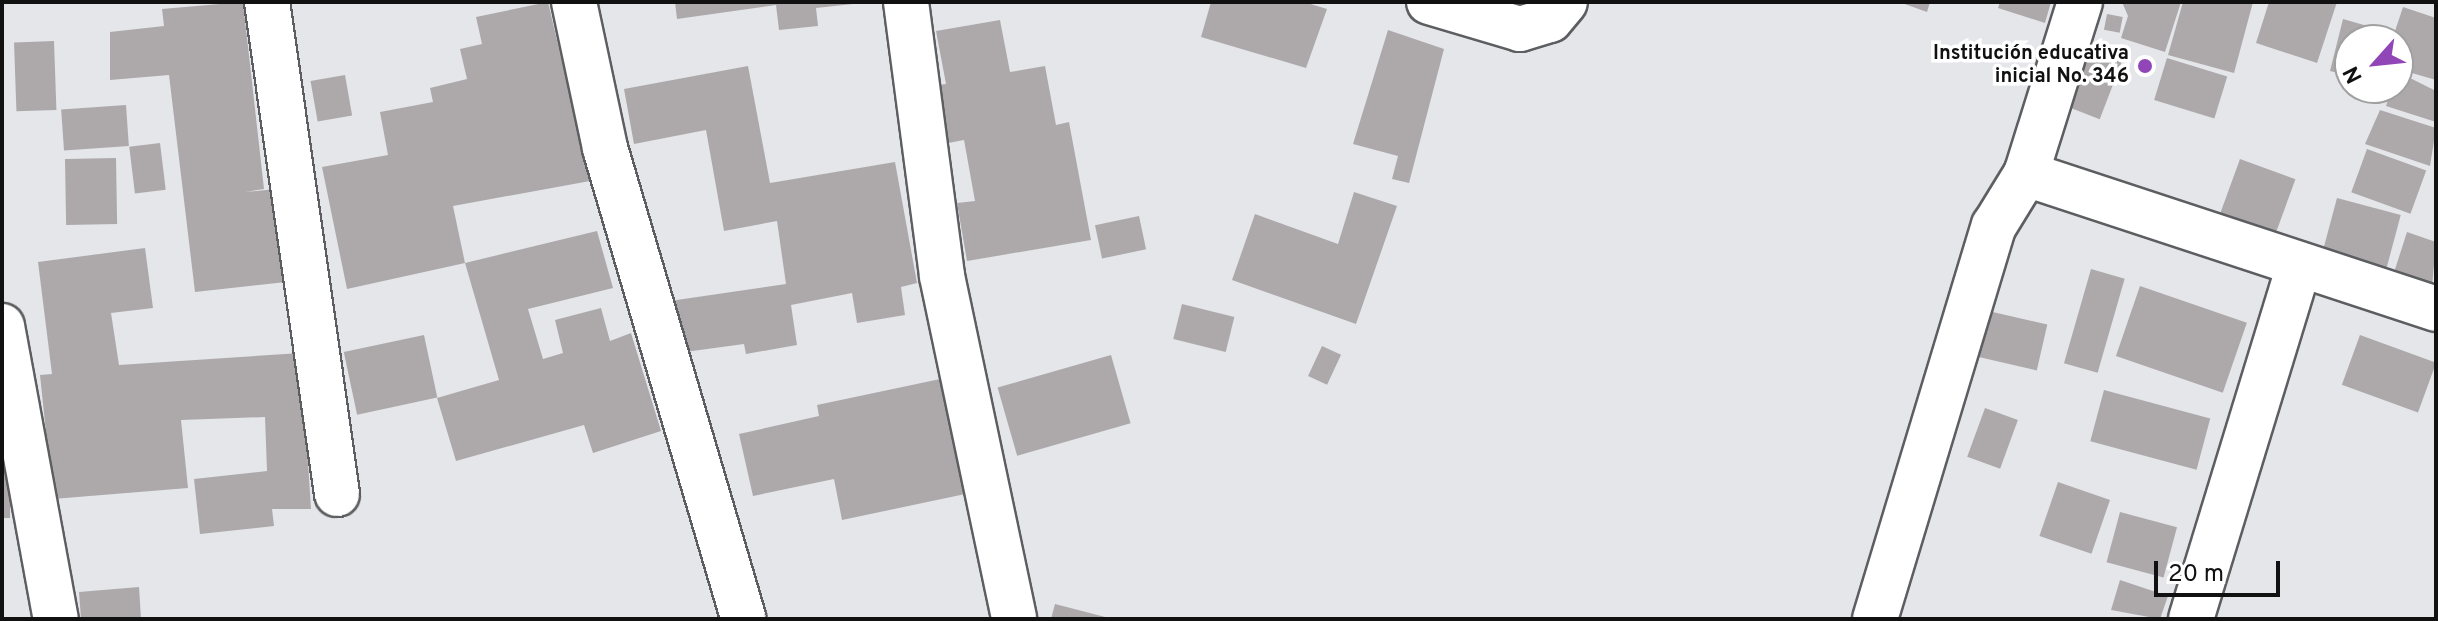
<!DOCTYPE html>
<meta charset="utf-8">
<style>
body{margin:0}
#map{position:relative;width:2438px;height:621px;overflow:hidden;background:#e4e6e9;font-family:Overpass,sans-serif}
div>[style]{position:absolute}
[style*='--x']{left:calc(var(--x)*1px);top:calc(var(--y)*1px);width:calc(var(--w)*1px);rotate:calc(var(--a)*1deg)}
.building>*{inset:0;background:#ada9ab;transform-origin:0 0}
.roads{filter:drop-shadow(2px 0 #5d5e61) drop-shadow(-2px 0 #5d5e61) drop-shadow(0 2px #5d5e61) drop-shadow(0 -2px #5d5e61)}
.minor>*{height:44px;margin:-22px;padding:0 22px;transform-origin:22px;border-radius:22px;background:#fff}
.dots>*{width:22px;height:22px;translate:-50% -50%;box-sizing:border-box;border:4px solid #fff;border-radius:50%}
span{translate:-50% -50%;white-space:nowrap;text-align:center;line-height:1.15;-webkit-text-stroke:7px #fff;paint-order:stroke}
.poi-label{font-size:20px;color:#111112;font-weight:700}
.right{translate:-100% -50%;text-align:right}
.frame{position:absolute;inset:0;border:4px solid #111112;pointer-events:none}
.north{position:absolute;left:2334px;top:24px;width:80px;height:80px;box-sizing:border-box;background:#fff;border:2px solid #a0a0a0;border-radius:50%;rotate:243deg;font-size:22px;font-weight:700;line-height:32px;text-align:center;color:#111112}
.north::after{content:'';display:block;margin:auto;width:28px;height:36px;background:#9146b8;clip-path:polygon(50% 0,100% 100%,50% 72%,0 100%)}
.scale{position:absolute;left:2154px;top:561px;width:126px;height:36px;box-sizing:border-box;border:4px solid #111112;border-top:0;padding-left:10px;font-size:24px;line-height:28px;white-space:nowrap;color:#111112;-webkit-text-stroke:6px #fff;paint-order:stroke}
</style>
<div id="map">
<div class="building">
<i style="clip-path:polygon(243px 2px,264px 189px,245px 192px,276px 189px,286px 282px,195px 292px,169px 75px,110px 80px,110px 32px,164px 26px,162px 9px)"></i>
<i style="clip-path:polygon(548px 2px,590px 181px,453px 206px,465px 263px,347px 289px,322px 167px,388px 155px,380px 112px,433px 102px,430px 88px,467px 79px,460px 49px,482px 44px,476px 17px)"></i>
<i style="clip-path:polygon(675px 2px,853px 2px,853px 4px,816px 8px,818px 26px,779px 30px,776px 5px,677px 19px)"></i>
<i style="clip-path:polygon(1211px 2px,1304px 2px,1327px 9px,1306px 68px,1201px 37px)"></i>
<i style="clip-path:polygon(1899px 2px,1930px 2px,1927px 12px)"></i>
<i style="clip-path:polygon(2000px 2px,2051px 2px,2045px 23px,1998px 8px)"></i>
<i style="clip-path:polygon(2122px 2px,2181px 2px,2165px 52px,2121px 38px,2128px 16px)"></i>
<i style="clip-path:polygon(2183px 2px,2253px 2px,2234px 73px,2168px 55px)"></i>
<i style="clip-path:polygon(2269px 2px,2337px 2px,2317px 63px,2256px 43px)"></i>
<i style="clip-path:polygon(2403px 7px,2436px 18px,2436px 80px,2398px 69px,2392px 40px)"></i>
<i style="left:2107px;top:14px;width:16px;height:16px;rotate:11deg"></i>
<i style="clip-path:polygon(2343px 19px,2378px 29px,2375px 40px,2350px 40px,2350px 76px,2330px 71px)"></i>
<i style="clip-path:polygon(1000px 20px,1010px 72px,1045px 66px,1056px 125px,1069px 122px,1091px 240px,967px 261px,957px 203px,975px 201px,964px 140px,943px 144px,932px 86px,946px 84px,936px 31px)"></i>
<i style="clip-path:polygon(1388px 30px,1444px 49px,1409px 183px,1392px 179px,1398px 156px,1353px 144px)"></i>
<i style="left:54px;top:41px;width:69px;height:40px;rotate:88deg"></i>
<i style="left:2094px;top:42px;width:33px;height:70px;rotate:21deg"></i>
<i style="left:2167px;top:58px;width:63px;height:44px;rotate:17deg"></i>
<i style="clip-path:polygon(748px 66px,770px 183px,895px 162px,917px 283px,901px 287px,905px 315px,857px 323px,852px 293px,791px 305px,797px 345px,746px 354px,744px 344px,670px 354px,663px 302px,786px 284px,777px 221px,724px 231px,706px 130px,634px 144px,624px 89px)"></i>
<i style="clip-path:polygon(2398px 72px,2436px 91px,2436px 122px,2386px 106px)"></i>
<i style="left:345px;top:75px;width:41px;height:35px;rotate:80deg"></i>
<i style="left:126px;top:105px;width:41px;height:65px;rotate:86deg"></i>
<i style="clip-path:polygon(2380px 110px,2436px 128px,2430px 166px,2365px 144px)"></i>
<i style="left:160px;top:143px;width:47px;height:31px;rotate:83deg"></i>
<i style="left:2367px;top:149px;width:63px;height:46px;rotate:20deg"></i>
<i style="left:116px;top:158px;width:66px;height:51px;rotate:89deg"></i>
<i style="left:2240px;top:159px;width:59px;height:59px;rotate:20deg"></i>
<i style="clip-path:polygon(1354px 192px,1397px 206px,1356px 324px,1232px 280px,1255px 214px,1338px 244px)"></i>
<i style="left:2337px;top:198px;width:66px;height:63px;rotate:15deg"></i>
<i style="left:1139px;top:216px;width:34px;height:45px;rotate:78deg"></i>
<i style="clip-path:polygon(597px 231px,613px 288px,528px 309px,543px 359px,563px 353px,555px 320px,601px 308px,610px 341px,631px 333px,661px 431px,593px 453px,584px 425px,456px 461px,437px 398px,499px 380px,465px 263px)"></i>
<i style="clip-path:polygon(2407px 232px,2436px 242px,2431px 298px,2390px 285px)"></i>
<i style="clip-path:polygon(145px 248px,153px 308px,111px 313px,119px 365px,301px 353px,311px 509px,272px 509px,274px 526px,200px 534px,194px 479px,267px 471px,265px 417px,181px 420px,188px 488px,53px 499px,40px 375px,52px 374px,38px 262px)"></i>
<i style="left:2091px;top:269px;width:35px;height:98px;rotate:16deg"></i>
<i style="left:2140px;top:286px;width:113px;height:74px;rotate:19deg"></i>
<i style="left:1182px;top:304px;width:54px;height:36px;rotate:14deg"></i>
<i style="left:1984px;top:310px;width:65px;height:47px;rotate:13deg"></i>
<i style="left:424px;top:335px;width:64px;height:82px;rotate:78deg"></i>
<i style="left:2360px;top:335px;width:81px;height:53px;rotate:20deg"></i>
<i style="left:1322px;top:346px;width:21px;height:33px;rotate:25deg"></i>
<i style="left:1111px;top:355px;width:71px;height:118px;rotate:74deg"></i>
<i style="clip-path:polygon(945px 378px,970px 493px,842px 520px,834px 479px,753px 496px,739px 434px,819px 416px,817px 405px)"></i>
<i style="left:2104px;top:390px;width:110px;height:53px;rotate:15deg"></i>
<i style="left:1985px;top:408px;width:35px;height:52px;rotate:20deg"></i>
<i style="left:2px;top:474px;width:8px;height:44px"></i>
<i style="left:2058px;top:482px;width:55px;height:57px;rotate:19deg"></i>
<i style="left:2120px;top:512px;width:59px;height:52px;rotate:15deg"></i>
<i style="clip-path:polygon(2120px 580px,2168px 596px,2160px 619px,2111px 610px)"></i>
<i style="clip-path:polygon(139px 587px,141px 619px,81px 619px,79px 592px)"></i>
<i style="clip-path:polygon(1055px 604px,1109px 618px,1109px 619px,1051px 619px)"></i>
</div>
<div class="roads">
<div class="minor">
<i style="--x:267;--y:2;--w:497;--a:81.9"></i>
<i style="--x:574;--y:2;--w:149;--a:78"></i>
<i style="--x:605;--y:148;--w:490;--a:73.6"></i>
<i style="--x:906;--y:2;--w:276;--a:82.5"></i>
<i style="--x:942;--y:276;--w:350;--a:78.1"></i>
<i style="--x:1429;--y:2;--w:95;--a:16.5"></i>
<i style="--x:1520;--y:29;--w:31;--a:-17"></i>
<i style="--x:1550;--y:20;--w:23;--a:-50"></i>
<i style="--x:2080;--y:2;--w:180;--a:107.4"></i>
<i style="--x:2026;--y:174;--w:432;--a:18.2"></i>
<i style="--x:2;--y:326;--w:298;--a:79.6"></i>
<i style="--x:1875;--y:619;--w:411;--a:-73.2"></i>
<i style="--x:1994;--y:226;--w:61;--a:-58.4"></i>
<i style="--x:2191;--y:619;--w:367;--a:-73"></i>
</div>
</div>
<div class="dots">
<i style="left:2145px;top:66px;background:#9146b8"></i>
</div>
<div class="poi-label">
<span class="right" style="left:2129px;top:66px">Institución educativa<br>inicial No. 346</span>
</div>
<div class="frame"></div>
<div class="north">N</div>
<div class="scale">20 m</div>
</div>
